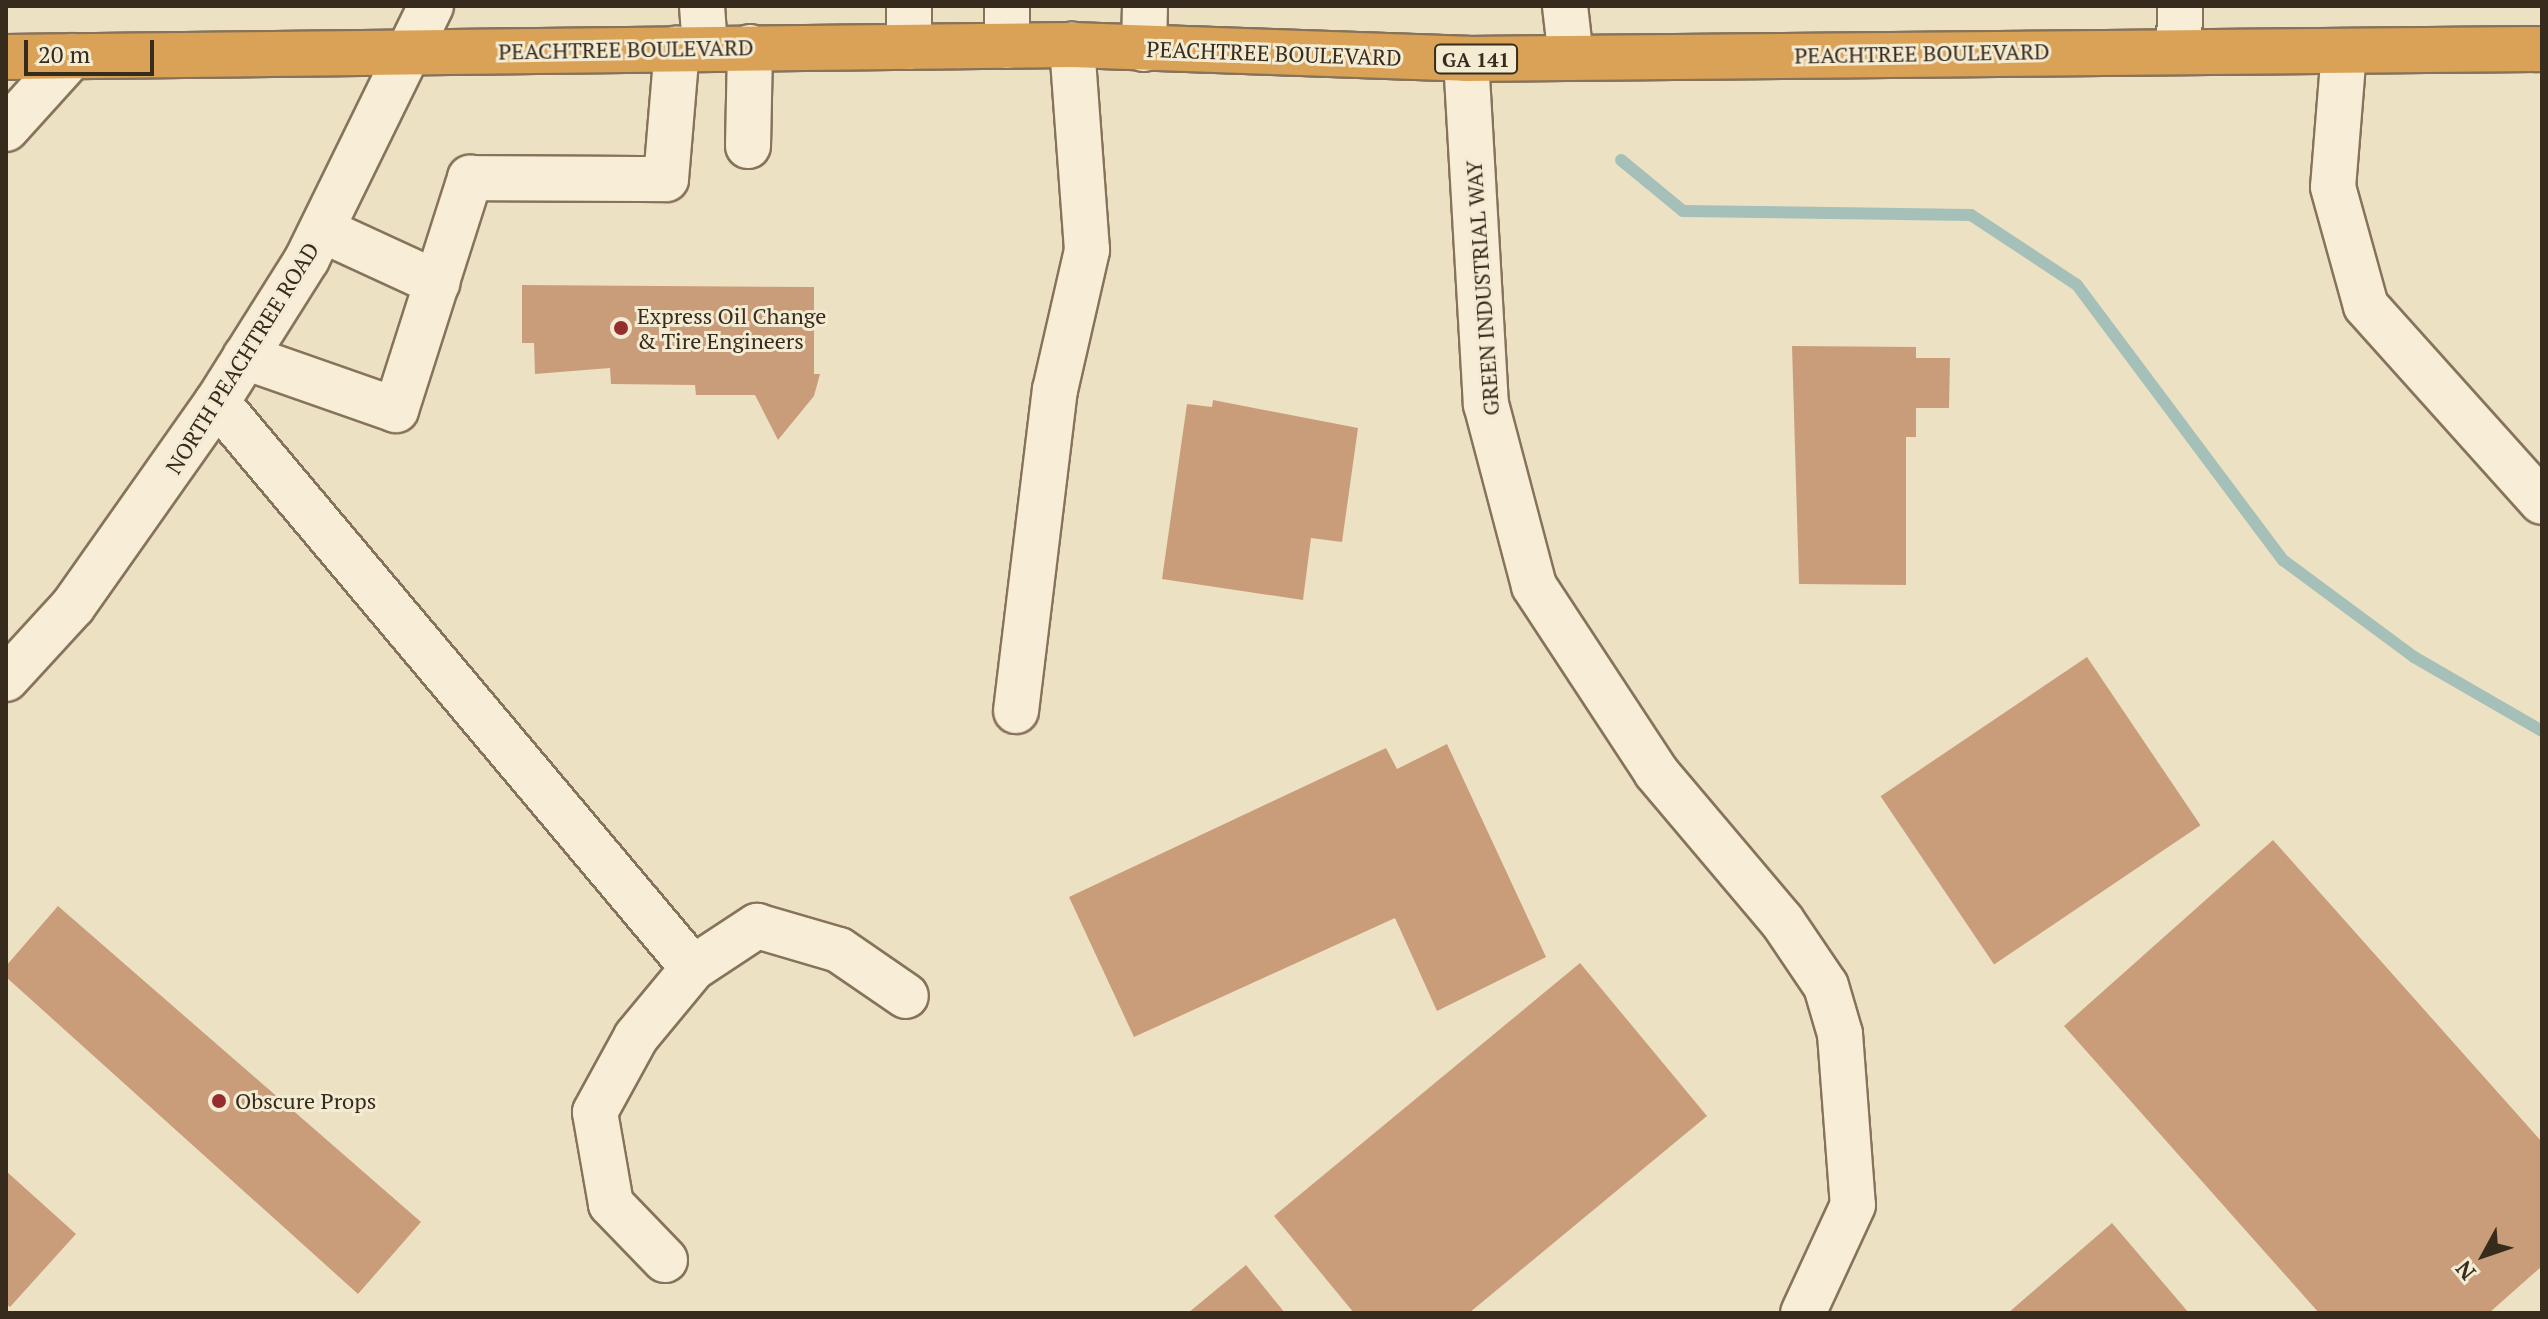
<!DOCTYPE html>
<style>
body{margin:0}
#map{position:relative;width:2548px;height:1319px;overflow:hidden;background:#ede1c4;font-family:"PT Serif",serif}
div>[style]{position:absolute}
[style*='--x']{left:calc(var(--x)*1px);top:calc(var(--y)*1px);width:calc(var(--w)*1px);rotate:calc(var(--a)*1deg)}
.stream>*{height:12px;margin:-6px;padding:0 6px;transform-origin:6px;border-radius:6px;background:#a5c0b8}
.building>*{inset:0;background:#ca9d7a;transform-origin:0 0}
.roads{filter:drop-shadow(2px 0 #87735b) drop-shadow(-2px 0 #87735b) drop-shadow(0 2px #87735b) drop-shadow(0 -2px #87735b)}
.minor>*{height:44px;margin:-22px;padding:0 22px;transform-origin:22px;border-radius:22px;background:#f8eed7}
.highway>*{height:44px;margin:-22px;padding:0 22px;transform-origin:22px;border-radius:22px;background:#daa256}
.dots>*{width:22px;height:22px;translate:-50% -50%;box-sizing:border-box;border:4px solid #f4ebd3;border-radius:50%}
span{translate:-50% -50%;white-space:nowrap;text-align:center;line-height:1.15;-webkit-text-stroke:6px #f4ebd3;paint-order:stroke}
.shield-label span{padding:2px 6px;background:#f4ebd3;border:2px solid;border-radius:6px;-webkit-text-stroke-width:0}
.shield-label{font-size:20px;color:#372b1e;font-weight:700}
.street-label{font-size:22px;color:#372b1e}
.poi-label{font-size:22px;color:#372b1e}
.left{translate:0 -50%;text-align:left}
.frame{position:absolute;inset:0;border:8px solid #372b1e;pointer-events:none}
.north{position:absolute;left:2444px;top:1215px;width:80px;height:80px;-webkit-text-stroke:6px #f4ebd3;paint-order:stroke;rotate:230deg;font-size:22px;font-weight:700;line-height:32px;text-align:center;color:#372b1e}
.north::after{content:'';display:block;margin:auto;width:28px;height:36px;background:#372b1e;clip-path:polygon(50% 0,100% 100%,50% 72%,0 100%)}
.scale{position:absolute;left:24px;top:40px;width:130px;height:36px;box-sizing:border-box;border:4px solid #372b1e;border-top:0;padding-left:10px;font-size:24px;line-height:28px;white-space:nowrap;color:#372b1e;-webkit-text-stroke:6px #f4ebd3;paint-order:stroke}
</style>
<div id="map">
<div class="stream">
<i style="--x:1621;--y:160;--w:80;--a:39.4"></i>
<i style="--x:1683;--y:211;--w:288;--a:0.8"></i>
<i style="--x:1971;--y:215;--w:127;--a:33.4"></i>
<i style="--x:2077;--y:285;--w:344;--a:53.2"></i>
<i style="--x:2283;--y:560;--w:163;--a:36.5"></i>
<i style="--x:2414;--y:657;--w:148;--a:30"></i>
</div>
<div class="building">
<i style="clip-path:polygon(522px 285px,814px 287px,814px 374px,820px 374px,814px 396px,778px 440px,755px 395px,696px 395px,695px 385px,611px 384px,610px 368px,535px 374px,534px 343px,522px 343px)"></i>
<i style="clip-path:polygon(1792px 346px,1916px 347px,1916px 358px,1950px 358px,1949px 408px,1916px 408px,1916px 437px,1906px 437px,1906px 585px,1799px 584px)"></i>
<i style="clip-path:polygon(1213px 400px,1358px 428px,1342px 542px,1311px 538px,1303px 600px,1162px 579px,1187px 404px,1212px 407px)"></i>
<i style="left:2087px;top:657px;width:203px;height:249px;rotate:56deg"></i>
<i style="clip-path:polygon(1447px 744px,1546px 957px,1437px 1011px,1395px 918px,1134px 1037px,1069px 897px,1386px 748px,1397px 769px)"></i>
<i style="clip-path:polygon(2273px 840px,2542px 1142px,2542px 1266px,2489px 1313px,2319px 1313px,2064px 1026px)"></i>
<i style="clip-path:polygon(58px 906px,421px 1222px,358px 1294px,6px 977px,6px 966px)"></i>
<i style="clip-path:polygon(1580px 963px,1707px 1116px,1469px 1313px,1354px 1313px,1274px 1216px)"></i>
<i style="clip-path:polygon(6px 1171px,76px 1234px,10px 1307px,6px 1304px)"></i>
<i style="clip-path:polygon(2112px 1223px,2189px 1313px,2008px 1313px)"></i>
<i style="clip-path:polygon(1246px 1265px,1285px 1313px,1188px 1313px)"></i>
</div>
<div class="roads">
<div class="minor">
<i style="--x:702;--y:6;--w:42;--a:85.9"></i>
<i style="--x:909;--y:6;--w:41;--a:90"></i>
<i style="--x:1007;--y:6;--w:40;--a:90"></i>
<i style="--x:1565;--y:6;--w:52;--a:83.4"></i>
<i style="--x:2179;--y:48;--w:42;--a:-88.6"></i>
<i style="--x:1144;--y:49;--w:43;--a:-88.7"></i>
<i style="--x:2344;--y:51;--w:136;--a:94.6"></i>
<i style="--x:2333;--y:187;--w:123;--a:74.5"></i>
<i style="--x:2366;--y:306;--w:263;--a:48.1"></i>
<i style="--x:1466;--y:59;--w:346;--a:86.7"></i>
<i style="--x:1486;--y:404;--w:188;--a:75.2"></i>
<i style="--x:1534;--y:586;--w:222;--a:56.7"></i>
<i style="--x:1656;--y:772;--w:195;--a:49.8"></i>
<i style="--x:1782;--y:921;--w:78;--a:55.9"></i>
<i style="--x:1826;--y:986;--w:50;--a:73.7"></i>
<i style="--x:1840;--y:1034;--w:171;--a:85.7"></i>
<i style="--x:1853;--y:1205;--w:119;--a:114.8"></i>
<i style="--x:6;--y:129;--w:98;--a:-47.9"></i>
<i style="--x:748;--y:146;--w:99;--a:-88.8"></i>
<i style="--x:322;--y:230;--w:127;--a:24.7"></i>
<i style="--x:245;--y:357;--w:160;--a:19.3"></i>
<i style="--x:396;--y:410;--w:244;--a:-72.3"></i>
<i style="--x:470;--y:178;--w:196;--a:0.3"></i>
<i style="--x:666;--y:179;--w:131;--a:-85.2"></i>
<i style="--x:217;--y:402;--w:740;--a:49.94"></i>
<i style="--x:6;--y:679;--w:99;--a:-47.5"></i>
<i style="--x:73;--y:606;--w:250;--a:-54.8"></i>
<i style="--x:217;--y:402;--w:169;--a:-57.8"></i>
<i style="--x:307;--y:259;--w:282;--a:-63.9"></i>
<i style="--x:1016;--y:711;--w:323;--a:-83.1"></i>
<i style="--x:1055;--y:390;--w:144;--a:-77.1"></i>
<i style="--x:1087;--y:250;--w:206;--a:-94.2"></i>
<i style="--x:665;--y:1260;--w:78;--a:-134"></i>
<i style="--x:611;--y:1204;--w:93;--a:-99.9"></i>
<i style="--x:595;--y:1112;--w:85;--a:-61.3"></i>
<i style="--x:636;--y:1037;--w:89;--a:-50.4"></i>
<i style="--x:693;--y:968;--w:77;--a:-33.3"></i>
<i style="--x:757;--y:926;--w:85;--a:16.3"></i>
<i style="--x:839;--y:950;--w:81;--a:34.5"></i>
</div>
<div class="highway">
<i style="--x:6;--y:57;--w:1066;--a:-0.64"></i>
<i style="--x:1072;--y:45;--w:394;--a:2"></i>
<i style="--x:1466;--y:59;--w:1076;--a:-0.53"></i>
</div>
</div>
<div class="dots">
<i style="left:621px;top:328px;background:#942d2c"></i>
<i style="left:219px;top:1101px;background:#942d2c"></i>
</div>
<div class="shield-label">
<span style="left:1476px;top:59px">GA 141</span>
</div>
<div class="street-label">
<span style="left:626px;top:49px;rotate:-1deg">PEACHTREE BOULEVARD</span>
<span style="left:1274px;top:53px;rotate:2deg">PEACHTREE BOULEVARD</span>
<span style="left:1922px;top:53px;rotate:-1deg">PEACHTREE BOULEVARD</span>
<span style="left:1482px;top:288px;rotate:-94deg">GREEN INDUSTRIAL WAY</span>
<span style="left:242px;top:358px;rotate:-58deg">NORTH PEACHTREE ROAD</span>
</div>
<div class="poi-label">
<span class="left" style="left:637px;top:328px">Express Oil Change<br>&amp; Tire Engineers</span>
<span class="left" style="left:235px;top:1101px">Obscure Props</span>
</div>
<div class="frame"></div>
<div class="north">N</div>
<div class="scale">20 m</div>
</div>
